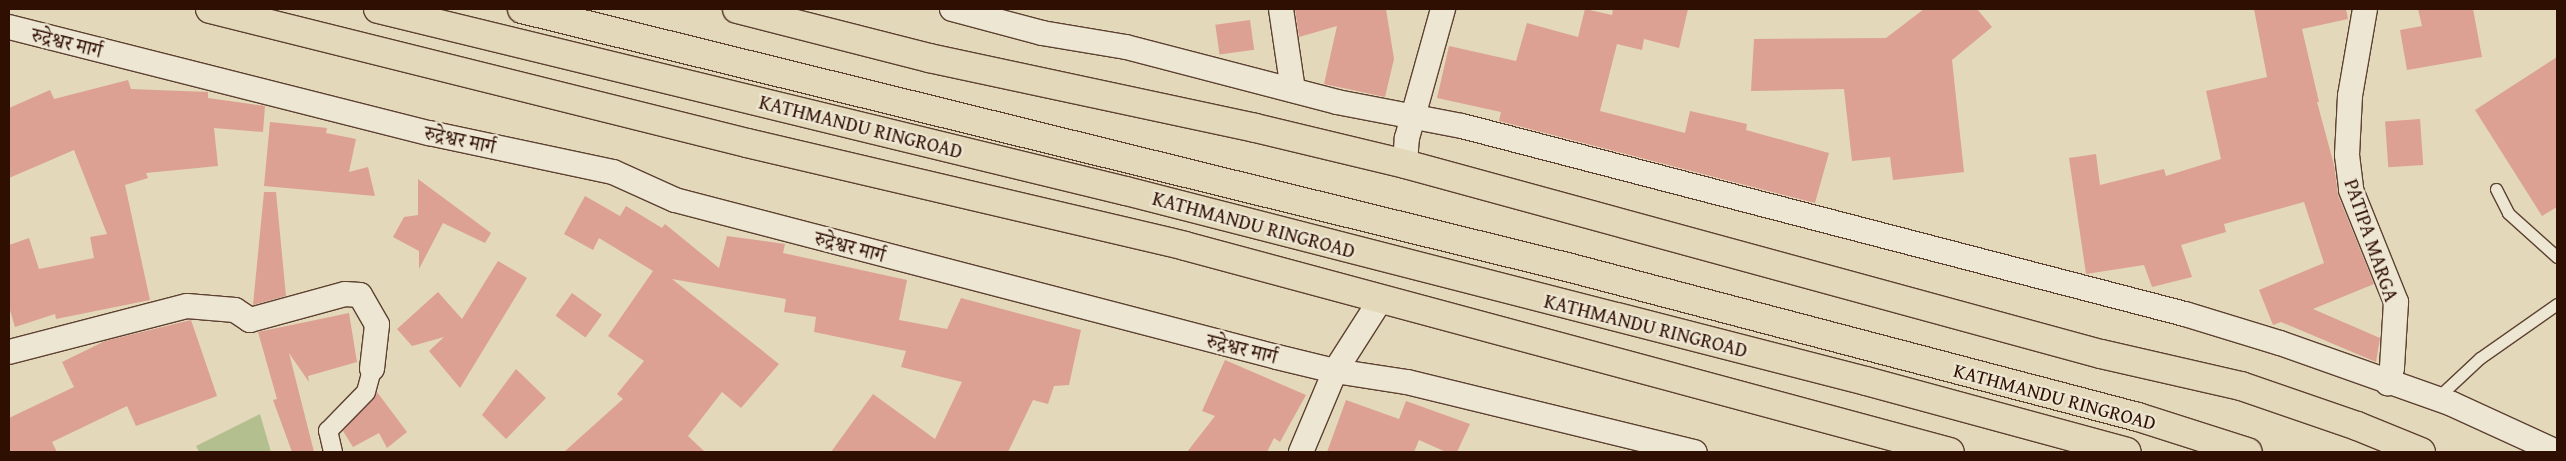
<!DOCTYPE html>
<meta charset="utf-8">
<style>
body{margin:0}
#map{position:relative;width:2566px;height:461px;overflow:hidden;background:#e3d8ba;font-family:"Gentium Book Plus","Noto Serif Devanagari",serif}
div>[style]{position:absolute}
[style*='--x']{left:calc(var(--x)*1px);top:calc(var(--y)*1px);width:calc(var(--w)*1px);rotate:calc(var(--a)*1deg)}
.green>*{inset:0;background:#b4bf90}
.building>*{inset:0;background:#dca192;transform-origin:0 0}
.roads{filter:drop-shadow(1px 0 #5d4131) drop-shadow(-1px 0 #5d4131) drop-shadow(0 1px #5d4131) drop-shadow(0 -1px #5d4131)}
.service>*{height:11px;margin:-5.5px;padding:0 5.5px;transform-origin:5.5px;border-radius:5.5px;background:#ede6d2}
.pedestrian>*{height:18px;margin:-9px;padding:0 9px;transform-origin:9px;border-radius:9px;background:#ede6d2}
.minor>*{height:24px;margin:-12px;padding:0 12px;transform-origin:12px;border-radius:12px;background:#ede6d2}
.primary>*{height:28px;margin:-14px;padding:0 14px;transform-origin:14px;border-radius:14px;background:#e3d8ba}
.trunk>*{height:28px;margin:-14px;padding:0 14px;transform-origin:14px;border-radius:14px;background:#e3d8ba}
span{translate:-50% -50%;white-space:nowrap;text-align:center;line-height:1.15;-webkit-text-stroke:4.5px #ede6d2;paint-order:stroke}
.street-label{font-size:20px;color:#300f03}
.frame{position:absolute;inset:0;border:10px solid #300f03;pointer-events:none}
</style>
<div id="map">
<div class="green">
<i style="clip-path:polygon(260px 414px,271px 452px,199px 452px,196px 446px)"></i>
</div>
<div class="building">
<i style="clip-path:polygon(1295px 9px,1386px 9px,1394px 59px,1385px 97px,1324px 84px,1337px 26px,1299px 37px)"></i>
<i style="clip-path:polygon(1585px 9px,1612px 15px,1613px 9px,1688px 9px,1679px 48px,1644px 39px,1642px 50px,1617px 44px,1600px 111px,1685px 133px,1690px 111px,1747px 124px,1746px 130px,1829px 153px,1815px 203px,1499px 121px,1501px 112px,1437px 98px,1449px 46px,1516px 61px,1527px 23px,1578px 37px)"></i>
<i style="clip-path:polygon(1924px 9px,1977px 9px,1992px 27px,1952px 60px,1964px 172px,1893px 180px,1890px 157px,1852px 161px,1844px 89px,1751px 91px,1754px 39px,1886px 38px)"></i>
<i style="clip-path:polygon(2254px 9px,2346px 9px,2348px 19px,2302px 29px,2319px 102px,2317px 102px,2334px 165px,2338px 195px,2374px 284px,2313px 309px,2380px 338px,2376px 362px,2281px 322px,2273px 325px,2259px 290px,2324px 263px,2304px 202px,2224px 224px,2226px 232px,2181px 245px,2192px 277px,2152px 287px,2144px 265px,2086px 274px,2069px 158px,2096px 154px,2100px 185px,2164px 169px,2166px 176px,2221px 159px,2206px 91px,2267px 77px)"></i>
<i style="clip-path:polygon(2418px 9px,2473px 9px,2482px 57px,2407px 70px,2400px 30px,2422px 26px)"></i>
<i style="left:1250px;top:20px;width:30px;height:35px;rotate:82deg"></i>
<i style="clip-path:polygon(2557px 57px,2557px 207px,2542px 216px,2475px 110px)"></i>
<i style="clip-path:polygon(128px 80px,131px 89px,208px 92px,208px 98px,265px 106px,263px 132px,214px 128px,218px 166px,146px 173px,148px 178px,125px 185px,150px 300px,56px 319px,55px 314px,15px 327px,9px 307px,9px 245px,29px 238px,39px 269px,94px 258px,90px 237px,107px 234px,74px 150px,9px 178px,9px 108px,50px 90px,54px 99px)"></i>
<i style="left:2420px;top:119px;width:46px;height:35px;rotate:86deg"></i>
<i style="clip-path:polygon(270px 122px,327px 128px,326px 133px,356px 139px,349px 172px,368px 167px,375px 196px,264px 186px)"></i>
<i style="clip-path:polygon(418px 179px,491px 233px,485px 243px,443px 223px,419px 269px,419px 251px,393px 237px,404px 217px,418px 215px)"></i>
<i style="clip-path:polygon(264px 192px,276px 192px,286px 296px,253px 305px)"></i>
<i style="clip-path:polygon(585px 196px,620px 216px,626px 206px,662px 228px,665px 224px,719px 268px,727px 236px,785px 244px,783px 253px,907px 280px,899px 320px,947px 329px,961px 298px,1081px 330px,1069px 385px,1054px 386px,1048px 404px,1033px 400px,1008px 452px,831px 452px,873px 394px,935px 439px,962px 382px,901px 367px,906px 351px,814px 332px,816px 317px,784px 312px,786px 299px,672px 279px,779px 364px,741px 408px,722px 392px,688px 436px,705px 452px,564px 452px,623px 399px,617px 394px,644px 361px,608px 336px,653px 271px,599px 238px,593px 250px,564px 234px)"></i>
<i style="clip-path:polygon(498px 261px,527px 278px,460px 388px,429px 351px,444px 337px,412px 346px,397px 329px,438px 292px,462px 319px)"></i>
<i style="left:572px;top:293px;width:37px;height:28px;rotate:36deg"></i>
<i style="clip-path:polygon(349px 313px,357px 362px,308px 376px,309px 382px,289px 353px,314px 452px,292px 452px,273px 400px,277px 399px,258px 332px)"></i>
<i style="clip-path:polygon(191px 320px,217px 396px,136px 426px,127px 406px,52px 442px,57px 452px,9px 452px,9px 418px,74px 387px,62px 362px,105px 341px)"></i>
<i style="clip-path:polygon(1225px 360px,1306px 395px,1280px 442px,1274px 438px,1267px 452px,1187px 452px,1215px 416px,1202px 411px)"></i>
<i style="clip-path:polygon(516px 369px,546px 398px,506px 439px,482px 415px)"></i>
<i style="clip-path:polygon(377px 392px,407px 432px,387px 448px,379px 433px,353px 447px,343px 431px)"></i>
<i style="clip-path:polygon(1346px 400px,1399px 419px,1406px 401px,1470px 424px,1457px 452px,1446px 452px,1419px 440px,1414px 452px,1327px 452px)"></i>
</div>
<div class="roads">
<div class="service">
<i style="--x:2496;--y:189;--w:27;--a:63"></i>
<i style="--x:2508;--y:213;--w:66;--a:41.9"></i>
<i style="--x:2436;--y:399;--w:60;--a:-43"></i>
<i style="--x:2480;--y:358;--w:94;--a:-35"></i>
</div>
<div class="pedestrian">
<i style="--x:333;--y:452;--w:22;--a:-103"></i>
<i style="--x:328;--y:431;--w:54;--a:-45.7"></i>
<i style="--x:366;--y:392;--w:24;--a:-75"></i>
</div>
<div class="minor">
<i style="--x:952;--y:9;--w:93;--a:14.9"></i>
<i style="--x:1042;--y:33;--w:85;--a:9.5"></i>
<i style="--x:1126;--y:47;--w:218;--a:14.6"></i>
<i style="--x:1337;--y:102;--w:127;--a:10.9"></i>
<i style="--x:1462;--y:126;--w:747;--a:14.58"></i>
<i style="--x:2185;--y:314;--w:99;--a:17"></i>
<i style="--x:2280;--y:343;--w:182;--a:19.5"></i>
<i style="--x:2452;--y:404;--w:115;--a:24.6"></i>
<i style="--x:1281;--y:9;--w:82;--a:81.6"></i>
<i style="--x:2365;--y:9;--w:88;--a:99.8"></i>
<i style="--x:2350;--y:96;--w:59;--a:92.9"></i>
<i style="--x:2347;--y:155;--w:35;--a:83"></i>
<i style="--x:2351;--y:190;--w:121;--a:68.1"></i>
<i style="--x:2396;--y:302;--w:66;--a:93.5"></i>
<i style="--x:2392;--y:368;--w:16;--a:105"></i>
<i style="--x:9;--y:27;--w:433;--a:14.2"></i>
<i style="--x:429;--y:133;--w:188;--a:12"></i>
<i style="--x:613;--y:172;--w:68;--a:24.3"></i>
<i style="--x:675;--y:200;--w:622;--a:14.62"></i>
<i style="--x:1277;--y:357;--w:60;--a:13.6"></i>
<i style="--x:1335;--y:371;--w:73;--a:8.7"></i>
<i style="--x:1407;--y:382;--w:296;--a:13.7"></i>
<i style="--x:1405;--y:164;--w:26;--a:-86"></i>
<i style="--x:1407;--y:138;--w:134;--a:-74.4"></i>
<i style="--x:9;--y:352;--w:184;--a:-14.5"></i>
<i style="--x:187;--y:306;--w:48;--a:4.8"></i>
<i style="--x:235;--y:310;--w:18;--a:34"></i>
<i style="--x:250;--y:320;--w:98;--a:-15.3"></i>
<i style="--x:345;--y:294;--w:15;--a:4"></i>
<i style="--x:360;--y:295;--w:34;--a:60"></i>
<i style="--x:377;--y:325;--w:44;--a:96.5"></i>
<i style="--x:1301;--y:452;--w:88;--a:-67.2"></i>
<i style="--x:1335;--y:371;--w:85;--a:-57.4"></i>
</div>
<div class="primary">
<i style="--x:210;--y:9;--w:553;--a:14.01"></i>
<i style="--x:747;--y:143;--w:450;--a:13.2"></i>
<i style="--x:1185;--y:246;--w:792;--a:15.07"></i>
<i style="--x:737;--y:9;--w:198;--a:14.3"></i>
<i style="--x:929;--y:58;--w:333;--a:12.1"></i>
<i style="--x:1255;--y:128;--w:154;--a:13.5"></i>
<i style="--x:1405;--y:164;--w:721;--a:15.27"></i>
<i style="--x:2101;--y:354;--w:144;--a:12.9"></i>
<i style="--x:2241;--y:386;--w:123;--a:19"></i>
<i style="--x:2357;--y:426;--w:69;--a:22.1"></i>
</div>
<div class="trunk">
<i style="--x:378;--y:9;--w:770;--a:13.68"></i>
<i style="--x:1126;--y:191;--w:764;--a:14.4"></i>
<i style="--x:1866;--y:381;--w:270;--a:15.2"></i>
<i style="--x:522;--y:9;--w:1076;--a:13.87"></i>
<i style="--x:1567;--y:267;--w:590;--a:14.72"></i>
<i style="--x:2138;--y:417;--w:115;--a:17.7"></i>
</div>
</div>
<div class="street-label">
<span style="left:67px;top:42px;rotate:14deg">रुद्रेश्वर मार्ग</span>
<span style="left:861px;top:126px;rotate:14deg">KATHMANDU RINGROAD</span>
<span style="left:460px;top:139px;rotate:12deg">रुद्रेश्वर मार्ग</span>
<span style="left:1254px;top:224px;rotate:15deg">KATHMANDU RINGROAD</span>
<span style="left:2372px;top:240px;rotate:71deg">PATIPA MARGA</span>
<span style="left:850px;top:246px;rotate:15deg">रुद्रेश्वर मार्ग</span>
<span style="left:1646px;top:325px;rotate:14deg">KATHMANDU RINGROAD</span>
<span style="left:1242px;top:348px;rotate:14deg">रुद्रेश्वर मार्ग</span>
<span style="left:2055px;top:396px;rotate:15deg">KATHMANDU RINGROAD</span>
</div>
<div class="frame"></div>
</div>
